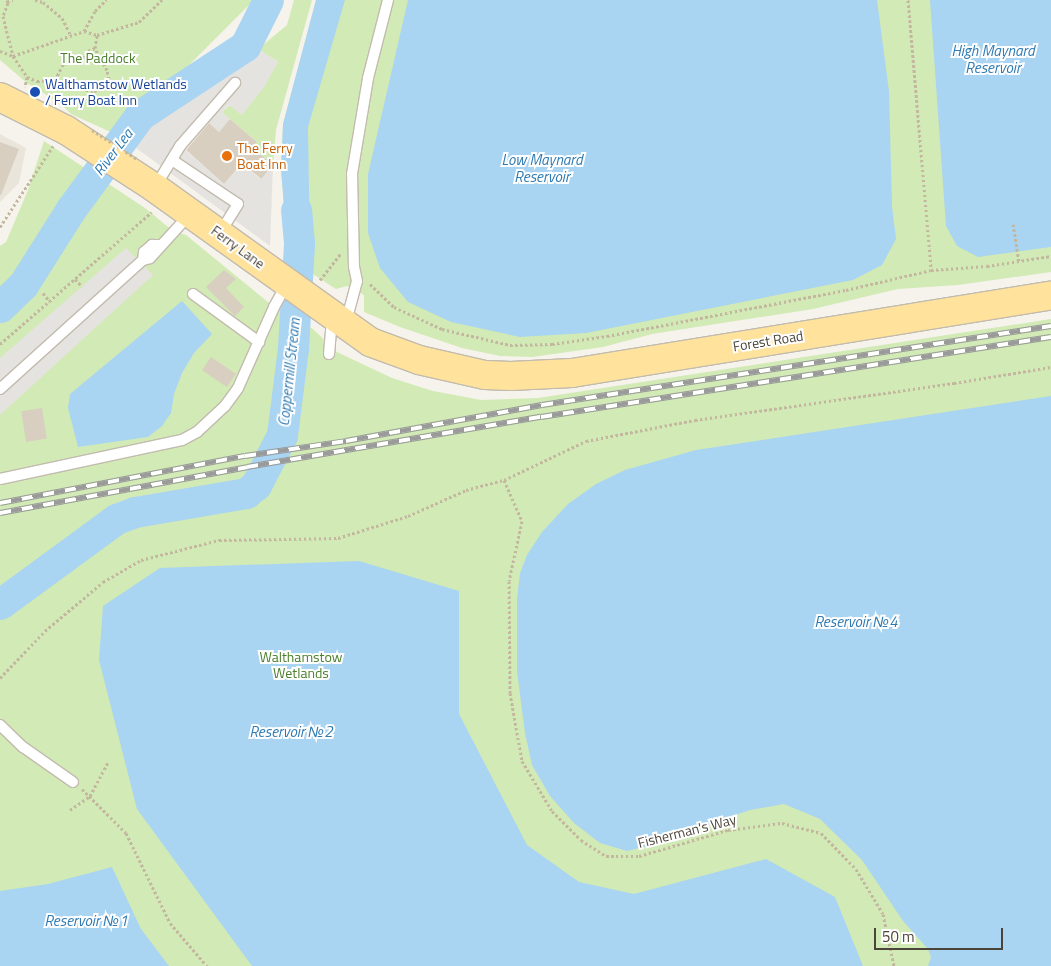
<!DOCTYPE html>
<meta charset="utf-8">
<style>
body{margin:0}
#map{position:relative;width:1051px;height:966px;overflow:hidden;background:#f6f3ec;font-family:"Titillium Web",sans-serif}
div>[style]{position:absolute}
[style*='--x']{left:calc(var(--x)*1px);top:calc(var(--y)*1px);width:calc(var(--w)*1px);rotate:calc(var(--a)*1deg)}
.residential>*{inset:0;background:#eae5da}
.green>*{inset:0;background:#d2eab5}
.parking>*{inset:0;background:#e5e3e0}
.water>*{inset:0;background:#a9d4f2}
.river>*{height:31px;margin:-15.5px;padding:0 15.5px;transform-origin:15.5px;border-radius:15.5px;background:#a9d4f2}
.building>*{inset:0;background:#d8cfc1;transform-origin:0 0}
.path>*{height:3px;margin-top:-1.5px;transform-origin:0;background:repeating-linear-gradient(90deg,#c4b79f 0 2.5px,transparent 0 5px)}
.roads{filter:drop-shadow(1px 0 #c2bbae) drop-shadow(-1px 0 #c2bbae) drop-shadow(0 1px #c2bbae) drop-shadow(0 -1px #c2bbae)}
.service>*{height:10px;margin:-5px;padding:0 5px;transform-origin:5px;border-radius:5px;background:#fff}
.primary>*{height:28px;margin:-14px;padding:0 14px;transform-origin:14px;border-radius:14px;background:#ffe39c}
.rail>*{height:5.5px;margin-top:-2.75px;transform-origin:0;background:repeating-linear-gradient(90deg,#fff 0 11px,#9a9a9a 0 22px);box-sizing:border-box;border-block:1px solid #9a9a9a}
.path-bridge>*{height:3px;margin-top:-1.5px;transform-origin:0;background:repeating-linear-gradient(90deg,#c4b79f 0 2.5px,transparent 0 5px)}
.dots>*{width:14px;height:14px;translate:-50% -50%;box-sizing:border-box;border:2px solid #fff;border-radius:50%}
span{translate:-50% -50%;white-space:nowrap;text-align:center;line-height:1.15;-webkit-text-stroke:4px #fff;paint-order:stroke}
.park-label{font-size:14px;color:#4a7f2a}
.transit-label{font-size:14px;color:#164399}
.left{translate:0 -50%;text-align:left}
.food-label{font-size:14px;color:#c56008}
.street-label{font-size:14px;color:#4b4439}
.water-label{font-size:15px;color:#2e7ab2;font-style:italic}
.scale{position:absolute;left:874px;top:928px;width:129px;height:22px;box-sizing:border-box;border:2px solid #4b4439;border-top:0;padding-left:6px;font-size:15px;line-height:18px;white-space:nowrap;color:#4b4439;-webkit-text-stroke:4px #fff;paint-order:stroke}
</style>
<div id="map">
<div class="residential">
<i style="clip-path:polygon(0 134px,26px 148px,19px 183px,0 202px)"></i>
</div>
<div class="green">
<i style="clip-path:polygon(0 0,254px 0,158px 96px,115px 134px,71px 114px,61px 104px,27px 83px,0 60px)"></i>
<i style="clip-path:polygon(294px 0,312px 0,276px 130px,273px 165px,252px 147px,257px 142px,222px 112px,230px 105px,242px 115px,278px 62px,258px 49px,287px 25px)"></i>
<i style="clip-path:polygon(316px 0,1051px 0,1051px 272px,958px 285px,898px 289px,813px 309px,652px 334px,603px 347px,532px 357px,500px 356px,462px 348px,400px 327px,364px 312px,364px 295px,347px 286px,336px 289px,299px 265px,288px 253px,281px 170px,283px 124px)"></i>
<i style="clip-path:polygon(44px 141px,145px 208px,173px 231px,186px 235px,274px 307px,288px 311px,314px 330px,337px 352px,392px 378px,433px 391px,481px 400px,538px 398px,1051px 319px,1051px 966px,0 966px,0 246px,6px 242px,28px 190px)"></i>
</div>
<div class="parking">
<i style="clip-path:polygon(258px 49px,278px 62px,264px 87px,242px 115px,229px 105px,222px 112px,230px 119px,219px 132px,208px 122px,184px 149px,224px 184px,242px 163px,260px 179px,273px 165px,270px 246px,132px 145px,140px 133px)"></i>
<i style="clip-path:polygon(126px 248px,153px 275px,0 415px,0 358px)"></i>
</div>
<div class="water">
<i style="clip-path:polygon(316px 0,345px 0,308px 127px,310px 256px,288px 253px,281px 170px,283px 124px)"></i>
<i style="clip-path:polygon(408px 0,877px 0,889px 91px,892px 206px,896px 239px,882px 265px,853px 280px,586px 333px,520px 337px,451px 322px,408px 302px,380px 268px,368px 233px,368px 174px)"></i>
<i style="clip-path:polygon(930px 0,1051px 0,1051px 247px,978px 257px,957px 246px,946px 226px)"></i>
<i style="clip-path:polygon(182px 301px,212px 334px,194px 353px,182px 373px,174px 394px,171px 413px,162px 426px,148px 437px,78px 447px,68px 408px,70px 394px)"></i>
<i style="clip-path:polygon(1051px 396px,1051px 966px,928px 966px,931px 957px,928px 949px,903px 921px,862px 860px,820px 819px,784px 804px,750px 810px,644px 847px,627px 851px,600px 843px,574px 823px,550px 796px,532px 765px,525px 733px,517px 671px,517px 599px,520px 573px,527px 555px,542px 532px,568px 504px,596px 484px,625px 470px,696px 450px)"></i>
<i style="clip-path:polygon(359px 561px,459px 591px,459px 714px,527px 845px,579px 882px,634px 894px,766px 859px,835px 897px,863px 966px,252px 966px,137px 809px,99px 660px,103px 606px,160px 568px)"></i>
<i style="clip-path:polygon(112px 867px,141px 929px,169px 966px,0 966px,0 891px,48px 884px)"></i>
</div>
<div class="river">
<i style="--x:0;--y:307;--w:32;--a:-44"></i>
<i style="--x:23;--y:285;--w:90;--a:-57.7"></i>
<i style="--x:71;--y:209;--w:117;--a:-53.7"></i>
<i style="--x:140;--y:115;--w:126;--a:-33.3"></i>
<i style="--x:245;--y:46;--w:51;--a:-63.4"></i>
<i style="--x:0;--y:604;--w:144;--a:-36.2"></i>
<i style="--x:116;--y:519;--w:20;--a:-20"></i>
<i style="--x:135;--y:512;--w:113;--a:-9.7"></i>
<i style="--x:246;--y:493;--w:13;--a:-39"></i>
<i style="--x:256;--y:485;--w:56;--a:-62.5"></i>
<i style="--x:282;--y:435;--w:88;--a:-82.8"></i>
<i style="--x:293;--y:348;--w:105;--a:-86.7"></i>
<i style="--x:299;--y:243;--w:33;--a:-95"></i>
</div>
<div class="building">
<i style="clip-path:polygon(230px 119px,257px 142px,252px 147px,273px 165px,261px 179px,242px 163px,224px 184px,186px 150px,209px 123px,219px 132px)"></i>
<i style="clip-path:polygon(0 142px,19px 149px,1px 195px,0 195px)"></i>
<i style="clip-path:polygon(224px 270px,236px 279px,226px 288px,244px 307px,235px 316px,206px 287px)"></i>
<i style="left:211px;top:357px;width:30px;height:16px;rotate:34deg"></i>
<i style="left:42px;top:408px;width:31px;height:21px;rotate:81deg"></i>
</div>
<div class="path">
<i style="--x:7;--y:0;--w:3;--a:72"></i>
<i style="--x:8;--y:3;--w:14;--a:111"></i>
<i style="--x:3;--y:16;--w:41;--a:76"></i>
<i style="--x:13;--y:56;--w:25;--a:56"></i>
<i style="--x:27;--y:77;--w:10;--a:101"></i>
<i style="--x:35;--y:0;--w:8;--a:14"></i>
<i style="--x:43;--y:2;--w:25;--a:40"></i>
<i style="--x:62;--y:18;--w:20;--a:63"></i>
<i style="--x:908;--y:0;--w:271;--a:85.1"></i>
<i style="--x:7;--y:2;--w:6;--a:-18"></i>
<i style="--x:84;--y:31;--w:14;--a:17"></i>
<i style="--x:97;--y:35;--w:44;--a:-17.2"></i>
<i style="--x:139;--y:22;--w:32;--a:-44"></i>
<i style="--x:0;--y:51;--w:14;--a:21"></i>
<i style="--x:13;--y:56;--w:75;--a:-19.4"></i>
<i style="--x:84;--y:31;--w:23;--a:-61"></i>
<i style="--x:95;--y:11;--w:16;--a:-45"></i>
<i style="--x:27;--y:77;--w:11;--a:22"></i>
<i style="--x:37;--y:81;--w:18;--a:-3"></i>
<i style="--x:55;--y:80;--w:23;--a:10"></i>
<i style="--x:78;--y:84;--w:10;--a:37"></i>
<i style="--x:86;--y:90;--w:8;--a:7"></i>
<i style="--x:94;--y:91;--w:9;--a:-21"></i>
<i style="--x:102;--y:88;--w:11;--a:-52"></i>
<i style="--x:109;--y:79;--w:9;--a:-103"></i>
<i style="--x:107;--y:70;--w:25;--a:-119"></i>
<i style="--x:95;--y:48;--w:13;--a:-81"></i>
<i style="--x:55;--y:80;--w:18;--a:-63"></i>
<i style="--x:63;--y:64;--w:21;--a:-17"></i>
<i style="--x:83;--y:58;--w:9;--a:-54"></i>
<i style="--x:88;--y:51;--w:8;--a:-23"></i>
<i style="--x:0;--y:227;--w:97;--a:-56.8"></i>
<i style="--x:75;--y:279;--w:10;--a:45"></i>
<i style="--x:320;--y:280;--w:34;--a:-52"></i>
<i style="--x:370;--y:284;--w:33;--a:44"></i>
<i style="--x:394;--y:307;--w:53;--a:24.6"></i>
<i style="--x:442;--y:329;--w:70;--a:13.2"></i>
<i style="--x:510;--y:345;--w:42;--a:-1.4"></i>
<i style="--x:552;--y:344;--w:56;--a:-8.3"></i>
<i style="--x:607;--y:336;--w:243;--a:-10.9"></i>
<i style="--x:846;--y:290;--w:87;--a:-13.2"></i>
<i style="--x:931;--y:270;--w:56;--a:-4.1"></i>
<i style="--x:987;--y:266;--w:65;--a:-8.9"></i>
<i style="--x:43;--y:293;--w:11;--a:52"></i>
<i style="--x:0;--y:344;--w:201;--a:-41"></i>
<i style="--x:504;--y:480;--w:45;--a:66.3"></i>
<i style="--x:522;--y:521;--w:61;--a:102.2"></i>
<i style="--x:509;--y:581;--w:112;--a:89.5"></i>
<i style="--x:510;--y:693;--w:69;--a:80"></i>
<i style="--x:522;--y:761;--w:58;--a:59"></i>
<i style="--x:552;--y:811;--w:41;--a:45"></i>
<i style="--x:581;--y:840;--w:30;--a:33"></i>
<i style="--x:606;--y:856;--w:33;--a:0"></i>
<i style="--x:639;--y:856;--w:93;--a:-16.3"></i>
<i style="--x:728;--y:830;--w:54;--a:-7.4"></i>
<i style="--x:782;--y:823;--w:40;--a:14.4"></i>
<i style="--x:821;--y:833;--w:50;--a:45.8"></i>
<i style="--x:856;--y:869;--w:52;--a:59"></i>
<i style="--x:883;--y:914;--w:53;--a:78.1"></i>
<i style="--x:0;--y:678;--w:65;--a:-46.2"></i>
<i style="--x:45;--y:631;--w:76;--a:-40.2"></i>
<i style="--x:103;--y:582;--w:44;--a:-30.1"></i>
<i style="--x:141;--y:560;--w:81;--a:-14.4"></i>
<i style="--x:219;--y:540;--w:119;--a:-1"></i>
<i style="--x:338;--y:538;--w:73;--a:-17.4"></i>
<i style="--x:408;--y:516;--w:64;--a:-24.1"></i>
<i style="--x:466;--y:490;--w:39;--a:-15"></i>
<i style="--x:504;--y:480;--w:91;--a:-25.4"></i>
<i style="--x:586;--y:441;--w:111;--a:-10.9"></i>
<i style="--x:695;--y:420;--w:262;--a:-8.1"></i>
<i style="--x:954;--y:383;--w:98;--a:-9.4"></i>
<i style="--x:82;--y:789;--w:62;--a:45"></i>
<i style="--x:126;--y:833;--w:100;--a:63.9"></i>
<i style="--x:170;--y:923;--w:57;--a:49.3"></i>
<i style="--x:70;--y:810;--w:24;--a:-35"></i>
<i style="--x:90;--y:796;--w:38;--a:-62"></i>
</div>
<div class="roads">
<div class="service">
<i style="--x:172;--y:160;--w:79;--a:33.7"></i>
<i style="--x:238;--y:204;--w:34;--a:122"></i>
<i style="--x:155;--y:187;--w:48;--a:-58.6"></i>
<i style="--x:180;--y:146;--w:84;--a:-48.9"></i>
<i style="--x:143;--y:260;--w:8;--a:-83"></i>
<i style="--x:144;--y:252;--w:11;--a:-41"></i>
<i style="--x:152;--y:245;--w:8;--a:0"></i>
<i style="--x:193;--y:294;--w:82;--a:36"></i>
<i style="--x:346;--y:322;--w:42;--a:-75"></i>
<i style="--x:357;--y:281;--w:14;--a:-102"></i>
<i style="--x:354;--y:267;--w:93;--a:-91.2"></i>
<i style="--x:352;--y:174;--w:97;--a:-80.5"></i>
<i style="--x:368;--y:78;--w:81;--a:-75.6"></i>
<i style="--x:329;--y:354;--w:36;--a:-85"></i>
<i style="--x:0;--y:389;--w:193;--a:-42.1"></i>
<i style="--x:143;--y:260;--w:7;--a:-16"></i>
<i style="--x:150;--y:258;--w:59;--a:-47.7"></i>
<i style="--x:0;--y:479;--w:186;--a:-12.1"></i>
<i style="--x:182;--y:440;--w:17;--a:-28"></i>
<i style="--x:197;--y:432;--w:38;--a:-43"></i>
<i style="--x:225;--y:406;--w:22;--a:-54"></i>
<i style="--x:238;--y:388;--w:89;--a:-66"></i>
<i style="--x:274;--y:307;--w:25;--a:-61"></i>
<i style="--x:0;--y:725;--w:32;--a:44"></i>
<i style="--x:23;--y:747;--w:61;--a:35"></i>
</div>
<div class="primary">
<i style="--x:0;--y:97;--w:74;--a:26.6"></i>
<i style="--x:66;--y:130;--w:106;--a:33.1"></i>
<i style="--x:155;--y:188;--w:264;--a:35.6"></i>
<i style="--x:370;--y:342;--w:52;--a:20.2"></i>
<i style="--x:419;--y:360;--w:68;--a:12.8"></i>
<i style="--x:485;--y:375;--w:26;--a:2"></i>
<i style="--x:511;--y:376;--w:61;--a:-2.8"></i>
<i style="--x:572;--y:373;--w:485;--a:-9.2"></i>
</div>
</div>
<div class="rail">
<i style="--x:0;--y:503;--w:249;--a:-10.9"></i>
<i style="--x:245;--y:456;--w:102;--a:-8.4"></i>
<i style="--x:346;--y:441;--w:199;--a:-10.4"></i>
<i style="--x:542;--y:405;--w:515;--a:-8.82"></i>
<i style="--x:0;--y:513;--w:251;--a:-10.5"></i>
<i style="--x:247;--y:467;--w:298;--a:-9.7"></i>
<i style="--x:541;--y:417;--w:516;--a:-8.91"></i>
</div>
<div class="path-bridge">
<i style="--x:92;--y:130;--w:54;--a:32.8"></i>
<i style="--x:1013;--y:224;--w:37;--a:81"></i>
</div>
<div class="dots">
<i style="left:35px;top:92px;background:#1a4fb4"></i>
<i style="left:227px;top:156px;background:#e8710a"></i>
</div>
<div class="park-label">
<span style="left:98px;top:58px">The Paddock</span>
<span style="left:301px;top:665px">Walthamstow<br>Wetlands</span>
</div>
<div class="transit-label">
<span class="left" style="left:45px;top:92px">Walthamstow Wetlands<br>/ Ferry Boat Inn</span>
</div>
<div class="food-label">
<span class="left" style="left:237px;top:156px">The Ferry<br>Boat Inn</span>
</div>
<div class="street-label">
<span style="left:238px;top:247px;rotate:36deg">Ferry Lane</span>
<span style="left:768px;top:341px;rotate:-9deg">Forest Road</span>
<span style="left:687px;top:831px;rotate:-14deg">Fisherman's Way</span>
</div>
<div class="water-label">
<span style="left:993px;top:59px">High Maynard<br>Reservoir</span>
<span style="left:113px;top:152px;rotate:-53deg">River Lea</span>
<span style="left:542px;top:168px">Low Maynard<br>Reservoir</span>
<span style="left:289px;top:372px;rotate:-84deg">Coppermill Stream</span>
<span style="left:856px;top:622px">Reservoir №4</span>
<span style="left:291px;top:732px">Reservoir №2</span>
<span style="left:86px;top:921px">Reservoir №1</span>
</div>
<div class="scale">50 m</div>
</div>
